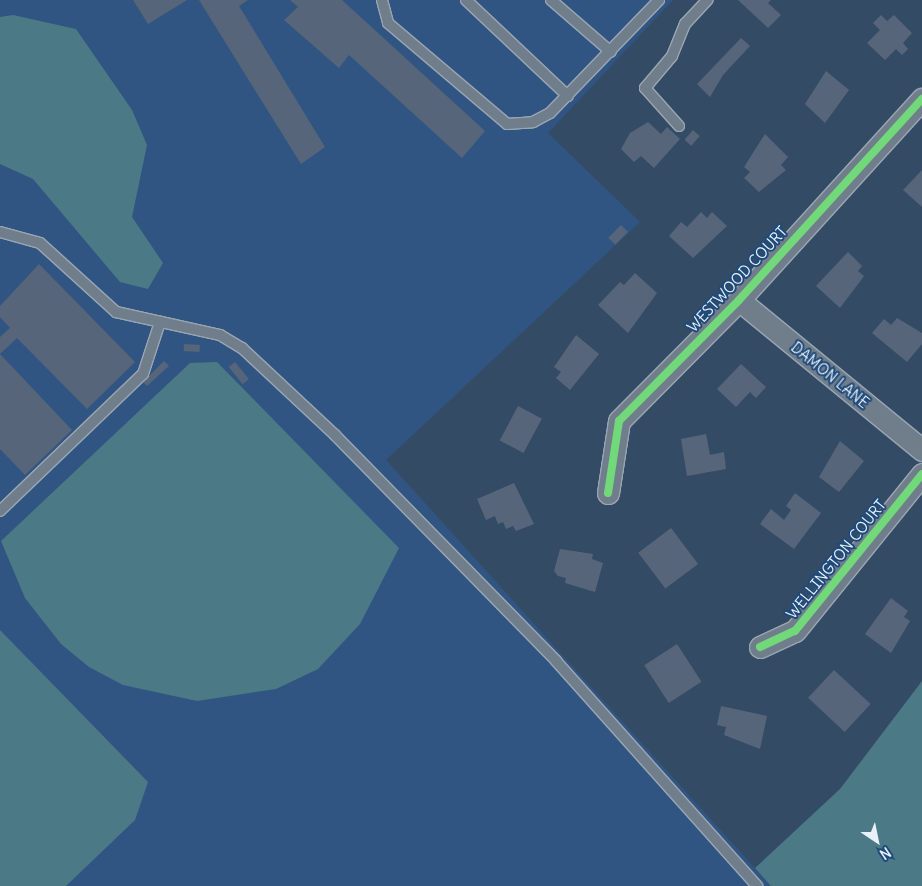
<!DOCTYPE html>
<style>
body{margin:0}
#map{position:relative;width:922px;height:886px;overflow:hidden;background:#344b65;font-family:Delius,sans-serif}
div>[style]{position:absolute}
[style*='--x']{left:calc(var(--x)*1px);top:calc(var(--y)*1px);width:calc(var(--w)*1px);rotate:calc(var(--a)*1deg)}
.built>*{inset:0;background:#315582}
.green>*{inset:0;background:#4b7986}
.building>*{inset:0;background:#56657a;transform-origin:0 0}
.roads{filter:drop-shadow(1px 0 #9aa6b3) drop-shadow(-1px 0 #9aa6b3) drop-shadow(0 1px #9aa6b3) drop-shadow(0 -1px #9aa6b3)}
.lane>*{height:10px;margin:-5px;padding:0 5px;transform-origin:5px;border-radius:5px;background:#707e8c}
.street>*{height:21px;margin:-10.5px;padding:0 10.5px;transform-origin:10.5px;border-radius:10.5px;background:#707e8c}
.cycleway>*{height:8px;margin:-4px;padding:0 4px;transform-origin:4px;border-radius:4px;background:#71d979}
span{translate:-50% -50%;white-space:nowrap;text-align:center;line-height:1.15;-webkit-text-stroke:4px #1f4a7a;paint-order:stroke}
.street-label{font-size:15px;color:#e8f1f8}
.north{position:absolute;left:852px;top:816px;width:50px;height:50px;-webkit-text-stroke:4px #1f4a7a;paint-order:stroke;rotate:146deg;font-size:14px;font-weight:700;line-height:20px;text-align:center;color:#e8f1f8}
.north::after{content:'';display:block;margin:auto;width:18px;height:22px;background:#e8f1f8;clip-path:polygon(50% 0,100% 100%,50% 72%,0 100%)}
</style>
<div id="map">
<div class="built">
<i style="clip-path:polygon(0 0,673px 0,548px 133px,640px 222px,386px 460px,771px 886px,0 886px)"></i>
</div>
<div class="green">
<i style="clip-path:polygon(13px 15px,76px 29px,132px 110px,147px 145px,132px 217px,163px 263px,148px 289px,120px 282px,33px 179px,0 164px,0 17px)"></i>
<i style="clip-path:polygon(217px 362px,399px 548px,360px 624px,318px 669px,276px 689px,197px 701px,123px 685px,89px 667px,61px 644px,25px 598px,1px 541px,190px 363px)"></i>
<i style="clip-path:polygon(0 630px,148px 782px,135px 820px,66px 886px,0 886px)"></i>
<i style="clip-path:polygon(922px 681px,922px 886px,771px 886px,755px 868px,840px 789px)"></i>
</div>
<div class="building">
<i style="clip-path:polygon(133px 0,187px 0,148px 24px)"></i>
<i style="clip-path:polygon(199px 0,248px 0,239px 6px,325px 147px,301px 164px)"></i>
<i style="clip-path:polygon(290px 0,342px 0,485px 131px,462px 158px,349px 55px,339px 68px,284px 20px,298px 7px)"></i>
<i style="clip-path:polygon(738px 0,771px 0,768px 3px,781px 15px,768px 28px)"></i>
<i style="clip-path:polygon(881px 15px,887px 21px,894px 15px,912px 33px,903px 43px,908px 49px,902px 55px,896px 49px,885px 60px,867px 43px,880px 30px,873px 23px)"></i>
<i style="clip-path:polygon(741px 38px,750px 46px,723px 75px,710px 97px,697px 84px)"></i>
<i style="clip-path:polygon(826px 71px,849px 90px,825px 123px,805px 104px)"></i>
<i style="clip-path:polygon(648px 122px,661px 134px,667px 127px,680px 139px,654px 168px,641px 156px,634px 162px,621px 149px,630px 133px)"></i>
<i style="left:693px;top:130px;width:9px;height:13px;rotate:41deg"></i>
<i style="clip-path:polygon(765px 134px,788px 157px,781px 165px,786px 170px,759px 192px,744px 178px,750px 172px,744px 167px)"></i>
<i style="clip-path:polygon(922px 170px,922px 207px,903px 190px)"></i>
<i style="clip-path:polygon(701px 212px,707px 218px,712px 212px,727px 226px,693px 258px,669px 236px,681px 222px,687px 227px)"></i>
<i style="left:621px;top:225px;width:10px;height:18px;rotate:45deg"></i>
<i style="clip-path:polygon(848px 252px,862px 266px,858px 271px,864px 276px,840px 308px,816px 286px)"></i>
<i style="clip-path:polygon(39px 264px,135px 362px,87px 409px,17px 338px,0 354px,72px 430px,25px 475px,0 449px,0 337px,10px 328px,0 317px,0 306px)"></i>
<i style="clip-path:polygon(635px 273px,657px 293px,628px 333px,598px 305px,620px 282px,624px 285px)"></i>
<i style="clip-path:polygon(897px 318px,922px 333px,922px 344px,907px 362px,872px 333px,884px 319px,891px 325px)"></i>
<i style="clip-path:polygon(576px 335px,599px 354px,570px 390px,556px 378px,561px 372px,554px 367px)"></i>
<i style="left:184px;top:344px;width:16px;height:7px;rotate:4deg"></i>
<i style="clip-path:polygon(164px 361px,169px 366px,147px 386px,143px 382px)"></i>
<i style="left:235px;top:362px;width:22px;height:8px;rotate:51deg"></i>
<i style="clip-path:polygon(741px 364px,766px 387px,756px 398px,750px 392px,736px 407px,717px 389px)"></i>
<i style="left:518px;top:406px;width:27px;height:39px;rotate:28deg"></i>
<i style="clip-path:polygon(706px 434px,710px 455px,724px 452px,726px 469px,687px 476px,681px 439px)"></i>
<i style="clip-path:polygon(840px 441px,864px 461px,839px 492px,819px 477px)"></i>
<i style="clip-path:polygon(514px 483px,534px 524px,516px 531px,513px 526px,506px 529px,503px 522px,498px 524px,495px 516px,486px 520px,477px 499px)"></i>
<i style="clip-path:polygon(795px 493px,821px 513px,794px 549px,760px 524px,771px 509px,784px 520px,791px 510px,786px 506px)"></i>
<i style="left:671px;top:528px;width:45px;height:41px;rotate:53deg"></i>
<i style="clip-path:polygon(560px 549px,593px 554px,592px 559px,603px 563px,595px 592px,565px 583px,566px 578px,558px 576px,554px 571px)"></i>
<i style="clip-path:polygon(891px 598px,908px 611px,904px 617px,910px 621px,891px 653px,865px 634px)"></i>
<i style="left:677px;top:644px;width:45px;height:39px;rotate:57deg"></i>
<i style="left:834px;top:670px;width:50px;height:38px;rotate:43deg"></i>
<i style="clip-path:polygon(721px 706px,767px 716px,760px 749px,724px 735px,726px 727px,717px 725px)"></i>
</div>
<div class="roads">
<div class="lane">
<i style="--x:382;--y:0;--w:24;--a:75"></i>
<i style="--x:388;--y:23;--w:156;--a:40.3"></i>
<i style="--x:507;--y:124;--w:26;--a:-4"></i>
<i style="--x:533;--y:122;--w:19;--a:-28"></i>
<i style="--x:550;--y:113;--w:157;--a:-46"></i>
<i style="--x:466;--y:0;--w:140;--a:43.3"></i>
<i style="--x:551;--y:0;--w:79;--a:40.9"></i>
<i style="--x:679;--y:126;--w:51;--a:-131.8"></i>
<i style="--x:645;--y:88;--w:42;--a:-49.8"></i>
<i style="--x:672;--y:56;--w:35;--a:-68"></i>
<i style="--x:685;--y:24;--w:33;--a:-47"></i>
<i style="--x:0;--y:232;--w:41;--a:15.4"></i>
<i style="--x:40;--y:243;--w:103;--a:42.2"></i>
<i style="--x:116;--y:312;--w:107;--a:12.5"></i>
<i style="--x:220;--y:335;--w:26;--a:31"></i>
<i style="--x:242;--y:348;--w:127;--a:43.1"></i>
<i style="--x:335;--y:435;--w:316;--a:45.6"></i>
<i style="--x:556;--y:661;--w:302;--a:48.2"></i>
<i style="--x:0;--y:511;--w:198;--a:-43.8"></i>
<i style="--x:143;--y:374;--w:55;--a:-71.9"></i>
</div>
<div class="street">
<i style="--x:739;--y:300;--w:237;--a:39.3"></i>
<i style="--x:608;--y:493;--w:73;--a:-81.3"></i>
<i style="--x:619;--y:421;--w:170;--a:-45.2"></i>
<i style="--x:739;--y:300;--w:272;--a:-47.7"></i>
<i style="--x:760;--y:647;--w:38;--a:-25"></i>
<i style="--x:795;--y:631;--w:202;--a:-51"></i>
</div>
</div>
<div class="cycleway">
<i style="--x:608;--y:493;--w:73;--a:-81.3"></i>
<i style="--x:619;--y:421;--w:170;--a:-45.2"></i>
<i style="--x:739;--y:300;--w:272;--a:-47.7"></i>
<i style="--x:760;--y:647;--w:38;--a:-25"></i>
<i style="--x:795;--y:631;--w:202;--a:-51"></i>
</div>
<div class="street-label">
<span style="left:737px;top:279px;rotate:-47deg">WESTWOOD COURT</span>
<span style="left:830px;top:375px;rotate:39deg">DAMON LANE</span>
<span style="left:836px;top:559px;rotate:-51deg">WELLINGTON COURT</span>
</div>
<div class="north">N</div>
</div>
